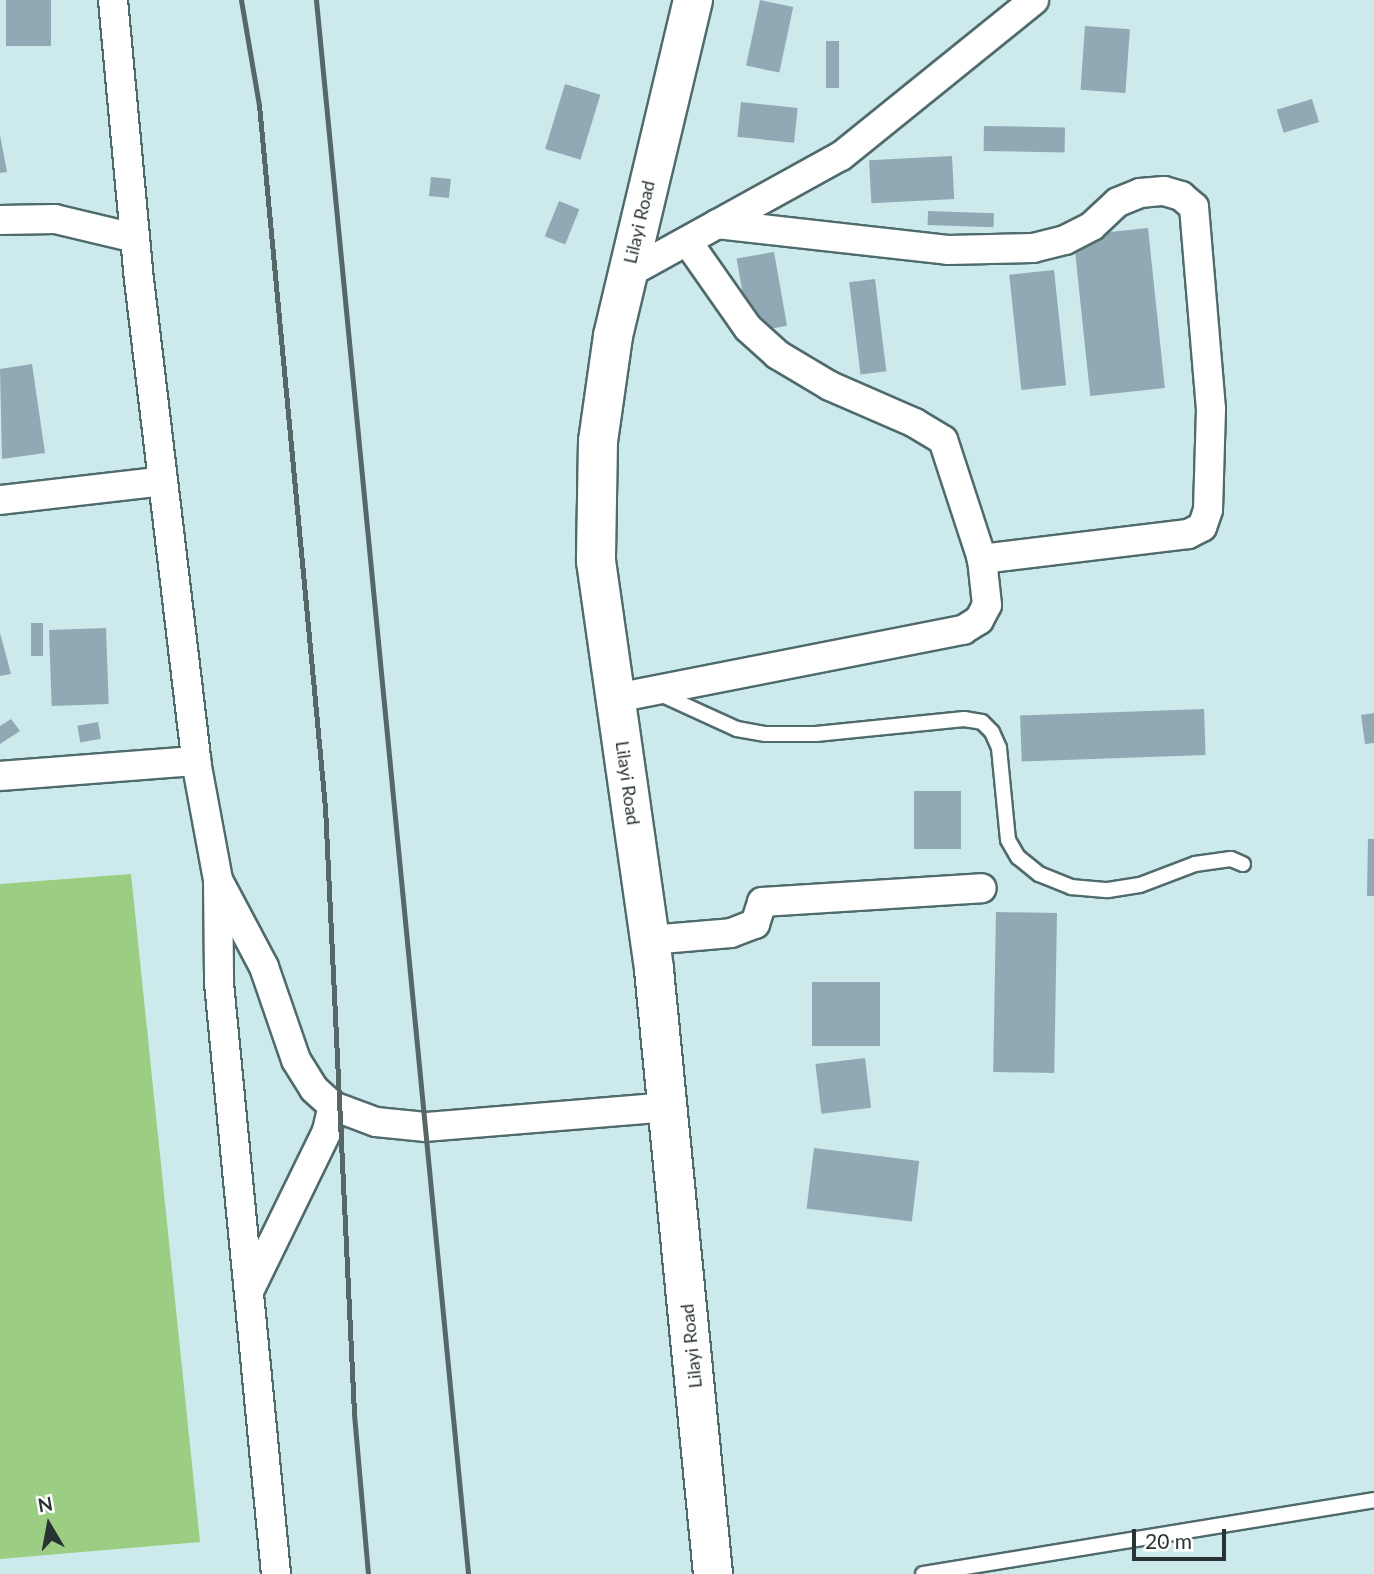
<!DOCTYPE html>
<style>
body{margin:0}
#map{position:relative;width:1374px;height:1574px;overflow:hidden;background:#cceaec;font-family:Lato,sans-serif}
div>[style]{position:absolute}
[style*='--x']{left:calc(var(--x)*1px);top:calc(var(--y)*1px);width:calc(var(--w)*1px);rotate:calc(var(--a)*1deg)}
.green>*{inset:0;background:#9bce82}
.building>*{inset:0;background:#91a8b5;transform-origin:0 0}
.roads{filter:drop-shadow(2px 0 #506b6c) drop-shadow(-2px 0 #506b6c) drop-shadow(0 2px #506b6c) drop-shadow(0 -2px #506b6c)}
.lane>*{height:14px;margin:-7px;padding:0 7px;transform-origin:7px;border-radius:7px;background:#fff}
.street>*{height:28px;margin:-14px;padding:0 14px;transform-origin:14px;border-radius:14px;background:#fff}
.secondary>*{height:38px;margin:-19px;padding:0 19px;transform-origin:19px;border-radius:19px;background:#fff}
.rail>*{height:5px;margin:-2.5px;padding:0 2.5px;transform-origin:2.5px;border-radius:2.5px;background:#576768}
span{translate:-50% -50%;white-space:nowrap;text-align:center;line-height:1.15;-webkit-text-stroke:7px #fff;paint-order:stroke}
.street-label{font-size:18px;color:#283334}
.north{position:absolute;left:14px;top:1490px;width:70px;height:70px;-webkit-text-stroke:5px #fff;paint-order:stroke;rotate:350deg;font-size:19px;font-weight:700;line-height:28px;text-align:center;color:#283334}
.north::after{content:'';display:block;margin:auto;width:24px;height:32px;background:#283334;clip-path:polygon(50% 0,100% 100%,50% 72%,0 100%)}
.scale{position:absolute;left:1132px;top:1529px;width:94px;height:32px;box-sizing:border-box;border:4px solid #283334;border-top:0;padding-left:9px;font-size:21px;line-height:24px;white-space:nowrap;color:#283334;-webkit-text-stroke:5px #fff;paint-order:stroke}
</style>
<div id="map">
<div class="green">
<i style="clip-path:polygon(131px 874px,200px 1542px,0 1559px,0 884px)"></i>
</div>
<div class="building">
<i style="left:6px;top:0;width:45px;height:46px"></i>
<i style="left:760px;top:0;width:34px;height:67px;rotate:12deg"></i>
<i style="left:1085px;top:26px;width:45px;height:64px;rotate:4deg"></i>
<i style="left:826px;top:41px;width:13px;height:47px"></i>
<i style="left:565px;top:84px;width:37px;height:68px;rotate:17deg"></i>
<i style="left:1312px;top:99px;width:24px;height:37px;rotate:73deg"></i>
<i style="left:741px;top:102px;width:57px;height:35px;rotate:6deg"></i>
<i style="left:984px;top:126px;width:81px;height:25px;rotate:1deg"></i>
<i style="clip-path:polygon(0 135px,7px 172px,0 173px)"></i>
<i style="left:952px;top:156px;width:43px;height:83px;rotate:87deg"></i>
<i style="left:431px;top:177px;width:20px;height:19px;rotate:6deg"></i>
<i style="left:559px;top:201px;width:22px;height:38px;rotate:22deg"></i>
<i style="left:928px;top:211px;width:66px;height:14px;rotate:2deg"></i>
<i style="left:1148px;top:228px;width:161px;height:75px;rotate:84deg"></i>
<i style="left:774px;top:252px;width:75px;height:38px;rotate:80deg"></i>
<i style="left:1054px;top:270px;width:116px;height:45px;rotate:84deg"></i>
<i style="left:875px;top:279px;width:93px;height:26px;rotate:83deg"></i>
<i style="clip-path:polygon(32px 364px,45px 453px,2px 459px,0 369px)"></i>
<i style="left:31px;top:623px;width:12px;height:33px"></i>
<i style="left:106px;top:628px;width:76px;height:57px;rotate:88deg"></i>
<i style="clip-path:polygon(0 633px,11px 674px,0 676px)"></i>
<i style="left:1204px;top:709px;width:46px;height:184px;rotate:88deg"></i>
<i style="clip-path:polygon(1374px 713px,1374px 743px,1365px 744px,1361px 715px)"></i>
<i style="clip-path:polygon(11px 719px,20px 731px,0 744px,0 726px)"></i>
<i style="left:98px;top:722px;width:17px;height:21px;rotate:80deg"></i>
<i style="left:914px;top:791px;width:47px;height:58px"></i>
<i style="clip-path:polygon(1368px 839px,1374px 839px,1374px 896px,1367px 896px)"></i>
<i style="left:996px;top:912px;width:61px;height:160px;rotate:1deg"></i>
<i style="left:812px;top:982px;width:68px;height:64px"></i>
<i style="left:865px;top:1058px;width:50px;height:50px;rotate:83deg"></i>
<i style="left:814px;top:1148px;width:106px;height:61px;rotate:7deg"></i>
</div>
<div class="roads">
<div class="lane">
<i style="--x:658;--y:693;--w:87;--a:24.5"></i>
<i style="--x:737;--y:729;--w:29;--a:10"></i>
<i style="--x:766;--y:734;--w:50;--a:0"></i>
<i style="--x:816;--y:734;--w:149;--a:-5.8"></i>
<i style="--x:964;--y:719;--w:18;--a:9"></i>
<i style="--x:982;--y:722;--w:14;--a:45"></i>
<i style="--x:992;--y:732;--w:17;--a:66"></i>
<i style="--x:999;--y:748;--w:92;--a:84.4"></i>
<i style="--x:1008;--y:840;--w:20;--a:60"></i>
<i style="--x:1018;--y:857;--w:27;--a:39"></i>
<i style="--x:1039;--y:874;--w:35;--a:22"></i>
<i style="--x:1071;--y:887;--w:37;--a:5"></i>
<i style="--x:1108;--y:890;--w:32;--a:-9"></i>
<i style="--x:1140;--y:885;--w:59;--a:-20.9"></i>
<i style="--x:1195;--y:864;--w:36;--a:-8"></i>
<i style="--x:1231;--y:859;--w:13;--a:23"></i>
<i style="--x:923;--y:1574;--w:457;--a:-9.3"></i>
</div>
<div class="street">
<i style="--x:113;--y:0;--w:272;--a:84.7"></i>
<i style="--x:138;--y:271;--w:493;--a:83.2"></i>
<i style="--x:0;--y:220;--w:55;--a:-1"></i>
<i style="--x:55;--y:219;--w:82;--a:13.4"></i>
<i style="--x:717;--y:224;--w:232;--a:6.4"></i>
<i style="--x:948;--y:250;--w:85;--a:-1.3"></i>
<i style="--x:1033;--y:248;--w:33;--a:-14"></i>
<i style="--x:1065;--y:240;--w:30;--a:-27"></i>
<i style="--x:1092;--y:226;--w:35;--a:-43"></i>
<i style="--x:1118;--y:202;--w:24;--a:-22"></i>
<i style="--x:1140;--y:193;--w:24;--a:-5"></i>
<i style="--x:1164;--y:191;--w:18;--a:16"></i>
<i style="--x:1181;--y:196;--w:17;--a:40"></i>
<i style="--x:1194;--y:207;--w:203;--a:85.2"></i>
<i style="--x:1211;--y:409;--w:101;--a:91.7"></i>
<i style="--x:1208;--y:510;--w:18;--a:109"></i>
<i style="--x:1202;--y:527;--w:16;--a:153"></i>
<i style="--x:1188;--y:534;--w:208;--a:173.1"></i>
<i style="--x:627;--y:274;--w:244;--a:-28.9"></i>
<i style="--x:841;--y:156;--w:248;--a:-38.9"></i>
<i style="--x:0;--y:500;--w:164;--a:-6.6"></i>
<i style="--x:616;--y:698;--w:354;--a:-11.1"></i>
<i style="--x:963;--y:630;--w:19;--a:-32"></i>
<i style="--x:979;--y:620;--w:17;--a:-62"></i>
<i style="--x:987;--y:605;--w:46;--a:-96.2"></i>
<i style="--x:982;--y:559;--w:125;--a:-108.1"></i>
<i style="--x:943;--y:440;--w:33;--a:-149"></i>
<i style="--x:915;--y:423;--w:93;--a:-156.5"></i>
<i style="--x:830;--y:386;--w:61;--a:-149.2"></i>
<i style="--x:778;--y:355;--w:40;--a:-138"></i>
<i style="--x:748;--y:328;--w:106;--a:-125"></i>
<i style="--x:0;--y:776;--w:197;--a:-4.4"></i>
<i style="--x:196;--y:761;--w:121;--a:79.5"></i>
<i style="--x:218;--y:880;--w:98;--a:62.1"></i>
<i style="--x:264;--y:967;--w:98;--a:71"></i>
<i style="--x:296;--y:1060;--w:34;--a:58"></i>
<i style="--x:314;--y:1089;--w:25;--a:42"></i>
<i style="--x:333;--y:1106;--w:46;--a:20.4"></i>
<i style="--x:376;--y:1122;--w:50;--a:5.7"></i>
<i style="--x:426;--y:1127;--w:242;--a:-4.7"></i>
<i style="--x:218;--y:880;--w:103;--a:89.4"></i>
<i style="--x:219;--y:983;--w:594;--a:84.49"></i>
<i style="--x:650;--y:940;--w:81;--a:-4.9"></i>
<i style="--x:731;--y:933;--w:26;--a:-21"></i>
<i style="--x:755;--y:924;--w:23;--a:-72"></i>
<i style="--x:762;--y:902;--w:220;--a:-3.6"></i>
<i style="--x:251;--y:1287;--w:174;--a:-64"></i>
<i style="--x:327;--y:1131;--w:26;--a:-77"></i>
</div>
<div class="secondary">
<i style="--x:693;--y:0;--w:345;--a:103.4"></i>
<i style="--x:613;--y:336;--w:106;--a:98.1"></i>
<i style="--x:598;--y:441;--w:120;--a:91"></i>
<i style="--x:596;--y:561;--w:413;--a:81.9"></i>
<i style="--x:654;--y:970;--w:607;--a:84.42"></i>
</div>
</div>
<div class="rail">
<i style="--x:241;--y:0;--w:107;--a:80.3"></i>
<i style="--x:259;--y:105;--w:705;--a:84.63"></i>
<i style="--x:325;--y:807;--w:608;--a:87.26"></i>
<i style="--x:354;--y:1414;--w:161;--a:85"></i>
<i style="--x:316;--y:0;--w:1581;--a:84.48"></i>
</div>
<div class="street-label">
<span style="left:639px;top:222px;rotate:-77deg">Lilayi Road</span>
<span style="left:628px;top:783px;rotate:82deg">Lilayi Road</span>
<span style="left:691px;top:1346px;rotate:-96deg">Lilayi Road</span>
</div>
<div class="north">N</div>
<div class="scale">20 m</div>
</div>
